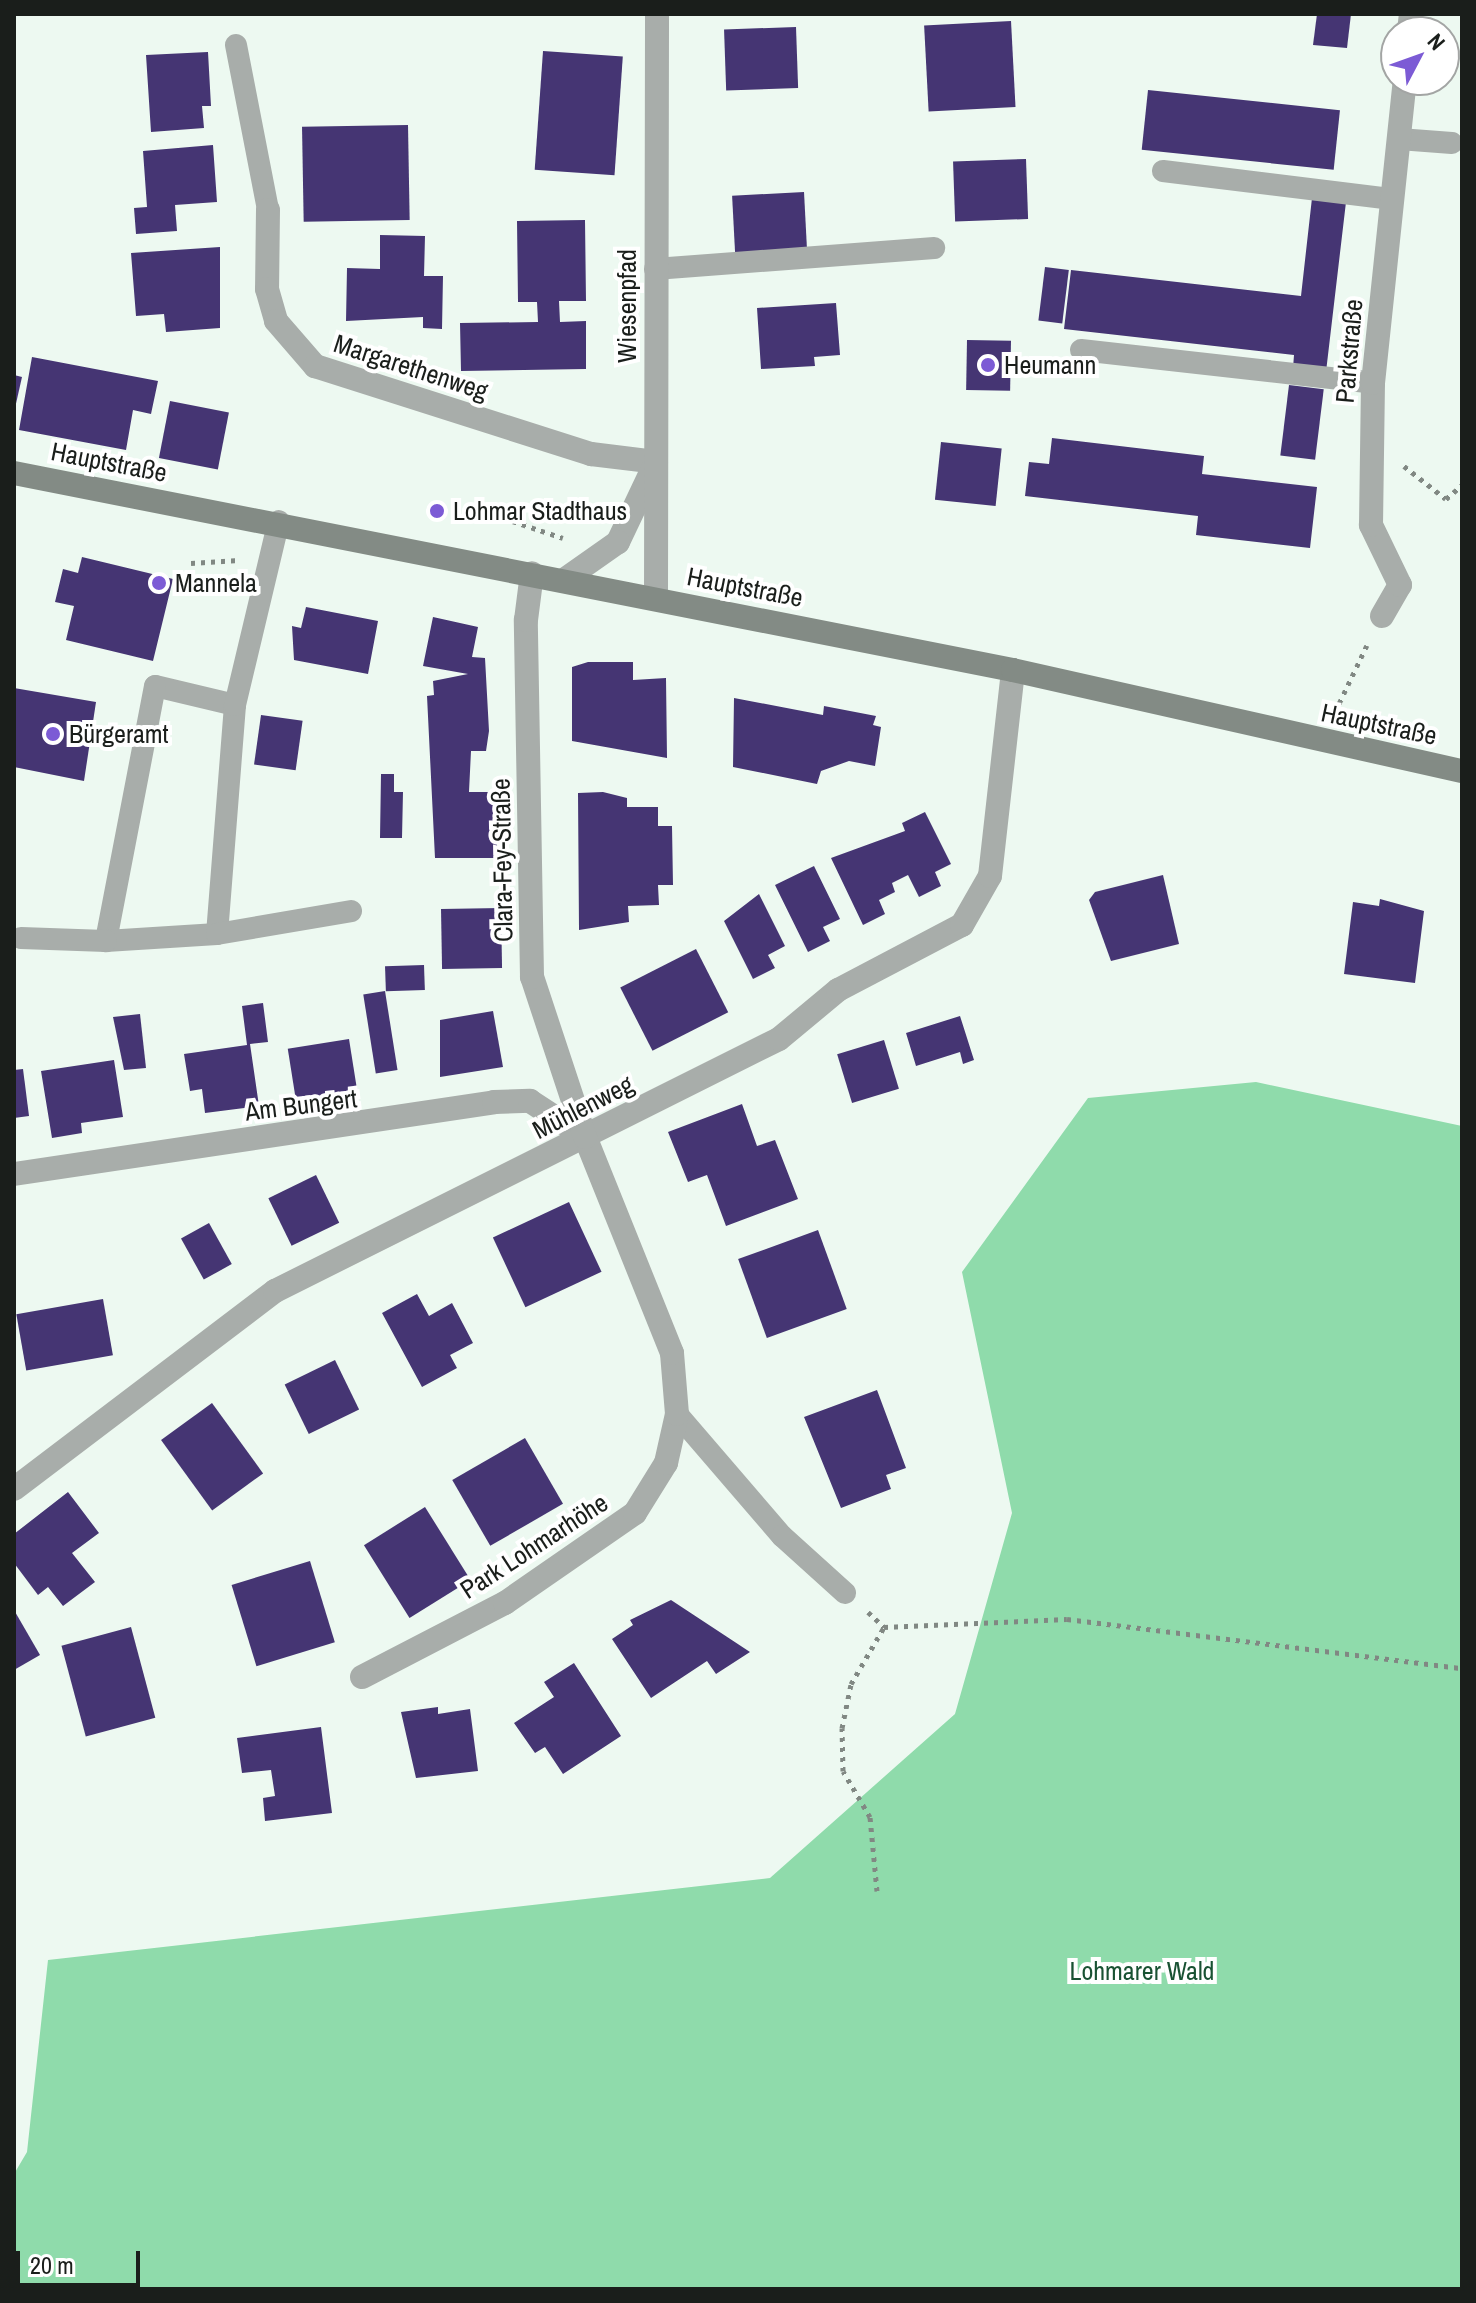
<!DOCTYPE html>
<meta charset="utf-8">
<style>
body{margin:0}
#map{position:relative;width:1476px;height:2303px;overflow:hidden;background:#edf9f1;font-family:"Archivo Narrow",sans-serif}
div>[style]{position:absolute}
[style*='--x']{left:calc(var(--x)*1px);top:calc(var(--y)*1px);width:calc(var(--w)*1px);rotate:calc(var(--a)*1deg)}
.forest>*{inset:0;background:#8fdbab}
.building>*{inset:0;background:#453573;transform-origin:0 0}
.path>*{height:5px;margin-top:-2.5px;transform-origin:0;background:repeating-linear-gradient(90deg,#818883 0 4px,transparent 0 10px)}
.service>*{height:22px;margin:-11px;padding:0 11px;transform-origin:11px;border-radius:11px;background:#a8adaa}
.minor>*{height:24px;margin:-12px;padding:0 12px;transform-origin:12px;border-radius:12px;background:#a8adaa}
.secondary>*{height:24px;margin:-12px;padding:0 12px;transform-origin:12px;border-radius:12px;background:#838b85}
.dots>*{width:22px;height:22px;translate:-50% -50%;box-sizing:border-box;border:4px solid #fff;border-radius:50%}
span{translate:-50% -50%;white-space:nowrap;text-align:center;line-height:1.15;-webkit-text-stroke:8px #fff;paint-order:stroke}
.street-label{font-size:26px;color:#1a1e1b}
.poi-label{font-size:26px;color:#1a1e1b}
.left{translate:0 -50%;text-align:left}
.park-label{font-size:26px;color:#195233}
.frame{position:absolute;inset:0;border:16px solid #1a1e1b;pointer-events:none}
.north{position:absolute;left:1380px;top:16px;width:80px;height:80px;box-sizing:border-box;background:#fff;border:2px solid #a3a5a4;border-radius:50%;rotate:49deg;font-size:22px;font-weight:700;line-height:32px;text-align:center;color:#1a1e1b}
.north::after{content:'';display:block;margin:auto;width:28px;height:36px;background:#7c5bd5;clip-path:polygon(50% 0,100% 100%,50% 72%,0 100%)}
.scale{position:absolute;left:16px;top:2251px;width:124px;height:36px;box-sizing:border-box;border:4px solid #1a1e1b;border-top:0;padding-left:10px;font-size:24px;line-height:28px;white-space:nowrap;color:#1a1e1b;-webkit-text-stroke:6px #fff;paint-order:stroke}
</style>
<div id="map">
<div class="forest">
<i style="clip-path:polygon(1256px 1082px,1462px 1126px,1462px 2289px,14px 2289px,14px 2174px,27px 2152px,48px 1960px,770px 1878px,955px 1714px,1012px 1513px,962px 1272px,1088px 1098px)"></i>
</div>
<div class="building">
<i style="clip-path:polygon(1317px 14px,1351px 14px,1347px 48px,1313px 45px)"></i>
<i style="left:1011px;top:21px;width:86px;height:87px;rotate:87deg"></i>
<i style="left:796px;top:27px;width:61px;height:72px;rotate:88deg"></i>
<i style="left:543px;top:51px;width:80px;height:119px;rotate:4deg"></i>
<i style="clip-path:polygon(208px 52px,211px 106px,202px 106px,204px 128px,151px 132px,146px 55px)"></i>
<i style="left:1148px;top:90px;width:193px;height:60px;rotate:6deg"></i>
<i style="left:408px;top:125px;width:95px;height:106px;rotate:89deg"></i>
<i style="clip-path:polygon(213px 145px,217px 202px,175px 205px,177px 231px,136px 234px,134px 208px,147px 207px,143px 151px)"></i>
<i style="left:1026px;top:159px;width:60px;height:73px;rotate:88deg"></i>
<i style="left:804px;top:192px;width:61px;height:72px;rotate:87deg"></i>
<i style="clip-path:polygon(1312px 198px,1346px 202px,1326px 372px,1293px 368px,1294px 355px,1064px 329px,1071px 270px,1301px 296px)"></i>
<i style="clip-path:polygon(585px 220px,586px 301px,559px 301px,560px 322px,586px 321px,586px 369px,461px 371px,460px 323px,538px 322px,537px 302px,518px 302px,517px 221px)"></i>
<i style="clip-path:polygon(380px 235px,425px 236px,424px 276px,443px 276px,442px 329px,423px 328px,423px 317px,346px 321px,347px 268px,380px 269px)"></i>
<i style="clip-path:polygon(220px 247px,220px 328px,166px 332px,164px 314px,136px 316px,131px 253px)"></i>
<i style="left:1045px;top:267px;width:24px;height:54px;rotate:7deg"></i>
<i style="clip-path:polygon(836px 303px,840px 355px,814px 357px,815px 366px,761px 369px,757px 308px)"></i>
<i style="left:967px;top:340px;width:44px;height:50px;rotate:1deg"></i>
<i style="clip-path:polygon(32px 357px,158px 381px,151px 414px,133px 410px,126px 450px,19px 430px)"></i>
<i style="clip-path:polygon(14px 375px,22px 377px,15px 408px,14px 408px)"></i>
<i style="left:1289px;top:385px;width:35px;height:71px;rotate:7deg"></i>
<i style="left:170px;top:401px;width:60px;height:58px;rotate:11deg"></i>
<i style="clip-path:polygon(1052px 438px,1204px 456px,1202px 474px,1317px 487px,1310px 548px,1196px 535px,1198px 516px,1025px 496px,1029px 462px,1049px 464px)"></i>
<i style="left:941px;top:442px;width:61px;height:58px;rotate:6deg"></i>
<i style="clip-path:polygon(82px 557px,173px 579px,153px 661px,66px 640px,74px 606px,55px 602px,63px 569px,78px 573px)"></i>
<i style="clip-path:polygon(306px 607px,378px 621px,368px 674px,294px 660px,292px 626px,301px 628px)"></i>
<i style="clip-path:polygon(433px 617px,478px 627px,472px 657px,485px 658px,489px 731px,486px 751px,471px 751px,469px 792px,497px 792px,497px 858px,435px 858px,427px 696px,434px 695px,433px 681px,468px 674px,423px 666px)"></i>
<i style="clip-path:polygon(588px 662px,633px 662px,633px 680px,666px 678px,667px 758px,572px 741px,572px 667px)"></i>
<i style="clip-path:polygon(14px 688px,96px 702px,84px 781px,14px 767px)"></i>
<i style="clip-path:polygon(734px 698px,823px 715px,824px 706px,876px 716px,873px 725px,881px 727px,875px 766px,849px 761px,821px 771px,817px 784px,733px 767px)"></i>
<i style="left:261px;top:715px;width:42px;height:50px;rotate:8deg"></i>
<i style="clip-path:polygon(381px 774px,394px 774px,394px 792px,403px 792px,402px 838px,380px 838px)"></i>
<i style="clip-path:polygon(603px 792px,627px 798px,627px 807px,658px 807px,658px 826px,672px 826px,673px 885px,658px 885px,659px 905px,628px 906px,629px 922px,579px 930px,578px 793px)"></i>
<i style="clip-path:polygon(925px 812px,951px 864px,935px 872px,941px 886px,919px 897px,908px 875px,892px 883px,895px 892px,879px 900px,885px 914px,863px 925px,831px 858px,905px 831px,902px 823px)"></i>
<i style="clip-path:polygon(814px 866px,840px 919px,823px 927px,830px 941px,808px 952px,775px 885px)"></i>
<i style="clip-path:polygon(1163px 875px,1179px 944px,1111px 961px,1089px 900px,1095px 892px)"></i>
<i style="clip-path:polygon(759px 894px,785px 946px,768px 955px,775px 968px,753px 979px,724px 921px)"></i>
<i style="clip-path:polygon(1380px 899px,1424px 911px,1415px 983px,1344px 974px,1353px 902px,1379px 906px)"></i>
<i style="left:501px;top:908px;width:60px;height:60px;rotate:89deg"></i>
<i style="left:696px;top:949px;width:71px;height:85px;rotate:63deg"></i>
<i style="left:424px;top:965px;width:25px;height:39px;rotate:88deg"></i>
<i style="left:385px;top:991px;width:80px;height:22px;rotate:81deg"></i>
<i style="clip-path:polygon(263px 1003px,268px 1042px,250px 1044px,259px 1106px,205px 1113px,202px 1089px,190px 1091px,184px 1054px,247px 1045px,242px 1006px)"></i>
<i style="clip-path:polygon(493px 1011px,503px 1067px,440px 1077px,440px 1020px)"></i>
<i style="clip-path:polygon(140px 1014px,146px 1068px,124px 1070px,113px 1017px)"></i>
<i style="clip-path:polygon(960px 1016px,974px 1060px,963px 1064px,960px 1052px,916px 1066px,906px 1033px)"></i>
<i style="left:349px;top:1039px;width:53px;height:62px;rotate:81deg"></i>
<i style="left:884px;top:1040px;width:51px;height:49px;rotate:73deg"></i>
<i style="clip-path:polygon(114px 1060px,123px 1117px,81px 1123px,82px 1133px,52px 1138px,41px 1071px)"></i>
<i style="clip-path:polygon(23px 1069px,29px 1116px,14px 1118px,14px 1070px)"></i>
<i style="clip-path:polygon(742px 1104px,757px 1146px,775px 1140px,798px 1199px,726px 1226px,707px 1175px,688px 1182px,668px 1132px)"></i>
<i style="left:316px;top:1175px;width:53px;height:53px;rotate:64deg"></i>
<i style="left:569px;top:1202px;width:77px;height:84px;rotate:65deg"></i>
<i style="left:209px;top:1223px;width:47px;height:32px;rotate:61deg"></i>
<i style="left:818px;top:1230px;width:84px;height:85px;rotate:70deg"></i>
<i style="clip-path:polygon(417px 1294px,429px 1316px,452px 1303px,473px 1343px,450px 1355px,457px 1368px,422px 1387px,382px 1313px)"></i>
<i style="left:103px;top:1299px;width:57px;height:88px;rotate:80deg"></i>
<i style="left:335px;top:1360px;width:55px;height:56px;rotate:64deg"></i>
<i style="clip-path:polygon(877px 1390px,906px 1468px,886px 1475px,891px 1489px,841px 1508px,804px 1417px)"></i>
<i style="left:212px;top:1403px;width:87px;height:63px;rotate:54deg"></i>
<i style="left:525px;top:1438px;width:76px;height:84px;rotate:60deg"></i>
<i style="clip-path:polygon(68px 1492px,99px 1533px,72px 1553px,95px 1582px,63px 1606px,48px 1587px,38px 1595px,14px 1563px,14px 1534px)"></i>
<i style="left:425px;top:1507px;width:86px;height:72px;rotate:58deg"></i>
<i style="left:310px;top:1561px;width:85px;height:82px;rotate:73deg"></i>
<i style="clip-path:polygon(671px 1600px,750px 1652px,716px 1674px,707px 1661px,651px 1698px,612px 1639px,633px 1625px,630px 1620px)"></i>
<i style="clip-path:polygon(14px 1610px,40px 1655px,14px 1670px)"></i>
<i style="left:131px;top:1627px;width:94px;height:72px;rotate:75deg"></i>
<i style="clip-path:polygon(574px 1663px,621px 1736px,563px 1774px,545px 1747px,535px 1753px,514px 1723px,554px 1697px,544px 1682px)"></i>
<i style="clip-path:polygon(438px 1707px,438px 1714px,470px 1709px,478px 1771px,416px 1778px,401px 1712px)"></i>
<i style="clip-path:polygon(321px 1727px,332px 1813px,265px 1821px,263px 1798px,275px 1796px,271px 1770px,242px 1773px,237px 1738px)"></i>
</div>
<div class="path">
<i style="--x:1404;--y:466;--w:53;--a:38.2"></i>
<i style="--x:1446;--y:499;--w:21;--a:-41"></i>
<i style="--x:503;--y:518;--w:63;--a:18.4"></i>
<i style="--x:191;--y:563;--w:48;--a:-3.6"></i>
<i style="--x:1335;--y:712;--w:74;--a:-64.5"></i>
<i style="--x:868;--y:1612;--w:22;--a:43"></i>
<i style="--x:884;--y:1627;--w:183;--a:-2.5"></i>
<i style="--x:1067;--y:1619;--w:398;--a:7.1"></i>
<i style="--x:877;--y:1891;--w:74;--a:-95.4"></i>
<i style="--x:870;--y:1817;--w:53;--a:-120.4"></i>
<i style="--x:843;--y:1771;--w:43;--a:-91.3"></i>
<i style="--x:842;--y:1728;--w:45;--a:-78.4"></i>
<i style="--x:851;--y:1684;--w:66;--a:-59.9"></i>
</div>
<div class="service">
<i style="--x:236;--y:45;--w:168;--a:79"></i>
<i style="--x:1399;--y:139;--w:53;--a:4.3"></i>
<i style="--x:1163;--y:171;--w:231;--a:7"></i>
<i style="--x:655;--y:269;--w:280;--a:-4.3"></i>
<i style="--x:1081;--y:350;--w:294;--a:6.4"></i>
<i style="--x:235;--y:705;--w:82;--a:-166.6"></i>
<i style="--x:155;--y:686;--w:260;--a:100.9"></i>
<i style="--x:106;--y:941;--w:111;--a:-3.6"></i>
<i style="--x:217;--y:934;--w:230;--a:-85.5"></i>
<i style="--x:235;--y:705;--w:189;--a:-76.6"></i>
<i style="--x:217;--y:934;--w:136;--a:-9.7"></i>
<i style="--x:21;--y:938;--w:85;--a:2"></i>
<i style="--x:677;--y:1414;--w:161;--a:49.3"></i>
<i style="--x:782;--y:1536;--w:85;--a:42.1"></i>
</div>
<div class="minor">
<i style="--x:1409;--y:32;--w:18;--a:-84"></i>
<i style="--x:268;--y:210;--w:79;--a:90.7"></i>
<i style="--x:267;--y:289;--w:33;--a:74"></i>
<i style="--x:276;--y:321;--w:60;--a:49.1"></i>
<i style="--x:315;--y:366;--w:290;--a:17.7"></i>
<i style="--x:591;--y:454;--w:65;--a:7"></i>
<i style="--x:656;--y:462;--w:89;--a:115.4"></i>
<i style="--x:618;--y:542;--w:66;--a:144.9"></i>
<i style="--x:656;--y:598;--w:584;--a:-89.9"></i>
<i style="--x:1382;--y:616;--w:36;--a:-60"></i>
<i style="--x:1400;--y:585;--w:67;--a:-115.8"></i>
<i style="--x:1371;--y:525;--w:142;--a:-89.2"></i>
<i style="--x:1373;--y:383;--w:305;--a:-84"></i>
<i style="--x:14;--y:1174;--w:485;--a:-8.5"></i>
<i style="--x:494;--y:1102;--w:36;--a:-2"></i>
<i style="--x:530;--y:1101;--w:66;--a:33.2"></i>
<i style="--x:14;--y:1489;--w:328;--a:-37.2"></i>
<i style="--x:275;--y:1291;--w:563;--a:-26.57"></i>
<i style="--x:779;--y:1039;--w:77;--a:-39.7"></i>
<i style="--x:838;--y:990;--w:140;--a:-27.7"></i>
<i style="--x:962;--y:925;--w:56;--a:-60.3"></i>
<i style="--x:990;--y:876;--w:207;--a:-83.6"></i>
<i style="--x:362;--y:1677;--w:161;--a:-27.4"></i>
<i style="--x:505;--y:1603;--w:158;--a:-34.7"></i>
<i style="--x:635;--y:1513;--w:59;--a:-58.2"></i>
<i style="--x:666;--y:1463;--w:50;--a:-77.3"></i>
<i style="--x:677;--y:1414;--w:61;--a:-94.7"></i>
<i style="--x:672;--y:1353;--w:233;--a:-111.9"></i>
<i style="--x:585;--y:1137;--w:169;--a:-108.3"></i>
<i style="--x:532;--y:977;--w:357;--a:-91"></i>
<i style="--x:526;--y:620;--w:47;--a:-82.7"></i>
</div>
<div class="secondary">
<i style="--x:14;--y:473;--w:1018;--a:11.16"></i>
<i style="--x:1013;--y:670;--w:460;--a:12.7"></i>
</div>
<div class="dots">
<i style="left:988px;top:365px;background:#7c5bd5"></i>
<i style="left:437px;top:511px;background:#7c5bd5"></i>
<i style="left:159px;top:583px;background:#7c5bd5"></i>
<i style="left:53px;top:734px;background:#7c5bd5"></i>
</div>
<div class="street-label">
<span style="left:627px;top:306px;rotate:-90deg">Wiesenpfad</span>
<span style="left:1349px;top:351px;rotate:-85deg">Parkstraße</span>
<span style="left:411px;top:367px;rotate:18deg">Margarethenweg</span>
<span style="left:109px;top:462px;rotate:11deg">Hauptstraße</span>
<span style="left:745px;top:587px;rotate:11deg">Hauptstraße</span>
<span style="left:1379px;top:724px;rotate:12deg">Hauptstraße</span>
<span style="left:502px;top:860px;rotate:-91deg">Clara-Fey-Straße</span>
<span style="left:301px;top:1105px;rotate:-7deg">Am Bungert</span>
<span style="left:583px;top:1107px;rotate:-27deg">Mühlenweg</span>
<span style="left:534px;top:1546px;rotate:-33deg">Park Lohmarhöhe</span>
</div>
<div class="poi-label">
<span class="left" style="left:1004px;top:365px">Heumann</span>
<span class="left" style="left:453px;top:511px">Lohmar Stadthaus</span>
<span class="left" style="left:175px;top:583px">Mannela</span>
<span class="left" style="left:69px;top:734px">Bürgeramt</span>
</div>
<div class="park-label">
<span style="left:1142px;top:1971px">Lohmarer Wald</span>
</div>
<div class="frame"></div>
<div class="north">N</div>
<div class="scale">20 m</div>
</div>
